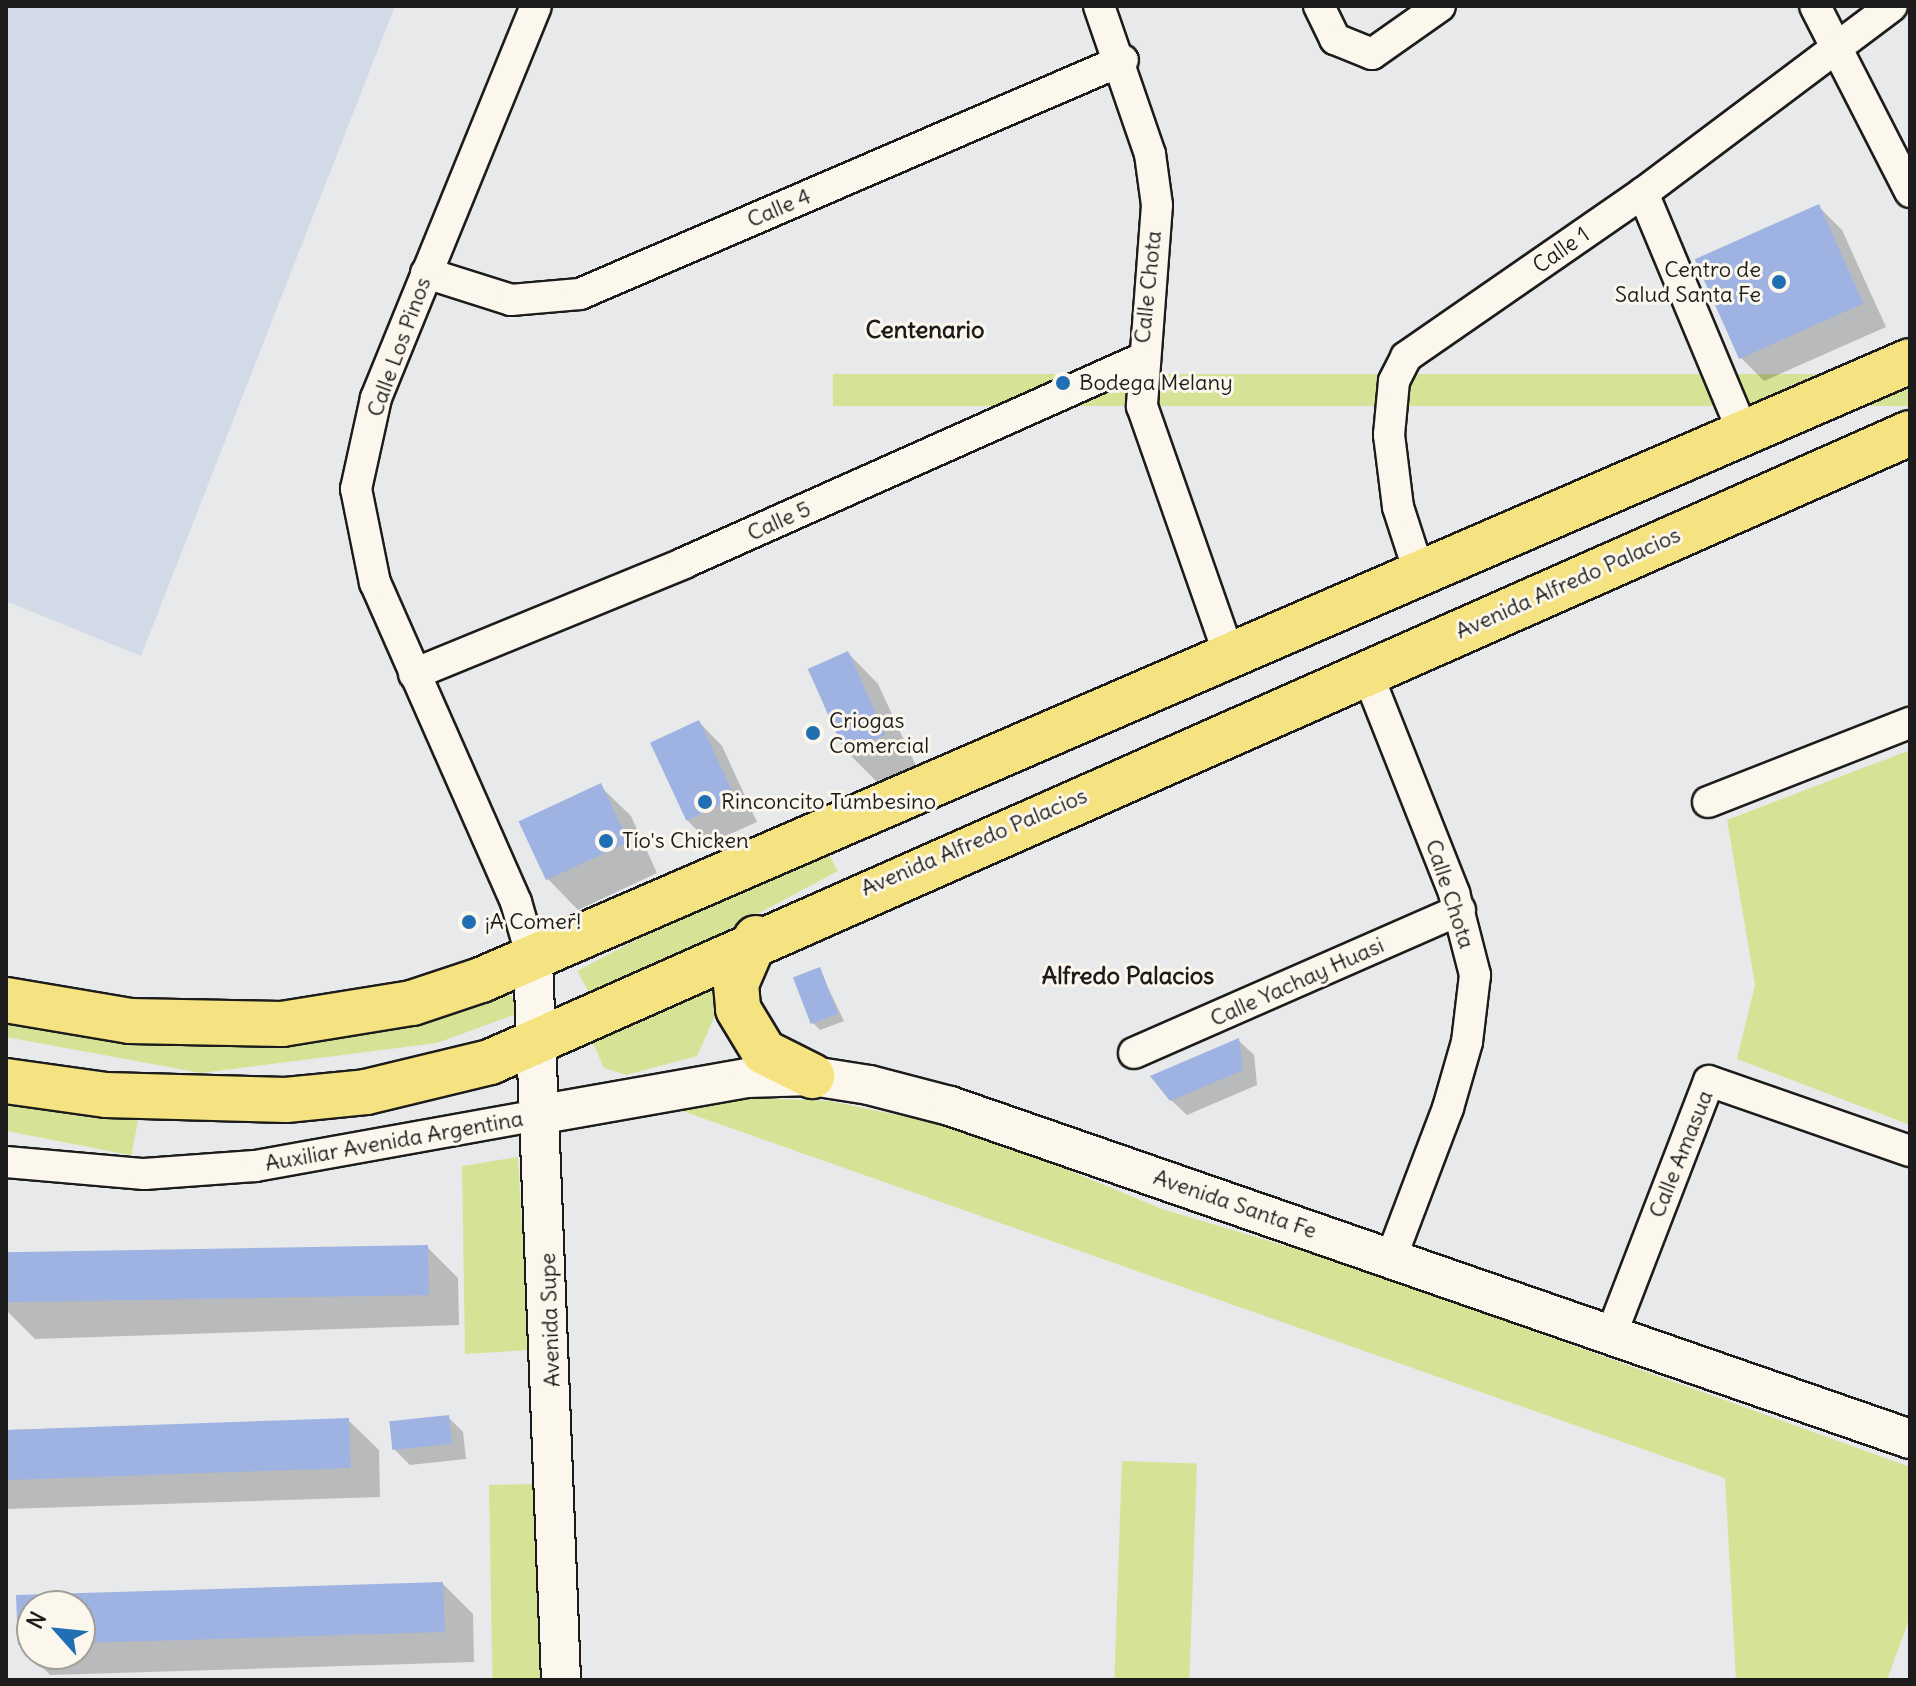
<!DOCTYPE html>
<meta charset="utf-8">
<style>
body{margin:0}
#map{position:relative;width:1916px;height:1686px;overflow:hidden;background:#e8e9ea;font-family:Delius,sans-serif}
div>[style]{position:absolute}
[style*='--x']{left:calc(var(--x)*1px);top:calc(var(--y)*1px);width:calc(var(--w)*1px);rotate:calc(var(--a)*1deg)}
.built>*{inset:0;background:#d2d9e7}
.green>*{inset:0;background:#d6e396;transform-origin:0 0}
.shadow>*{inset:0;background:#0003}
.building>*{inset:0;background:#9eb3e1;transform-origin:0 0}
.roads{filter:drop-shadow(2px 0 #1c1c1c) drop-shadow(-2px 0 #1c1c1c) drop-shadow(0 2px #1c1c1c) drop-shadow(0 -2px #1c1c1c)}
.minor>*{height:30px;margin:-15px;padding:0 15px;transform-origin:15px;border-radius:15px;background:#fbf7ec}
.tertiary>*{height:38px;margin:-19px;padding:0 19px;transform-origin:19px;border-radius:19px;background:#fbf7ec}
.primary>*{height:44px;margin:-22px;padding:0 22px;transform-origin:22px;border-radius:22px;background:#f5e382}
.dots>*{width:22px;height:22px;translate:-50% -50%;box-sizing:border-box;border:4px solid #fbf7ec;border-radius:50%}
span{translate:-50% -50%;white-space:nowrap;text-align:center;line-height:1.15;-webkit-text-stroke:6px #fbf7ec;paint-order:stroke}
.street-label{font-size:22px;color:#1c1c1c}
.poi-label{font-size:22px;color:#1c1c1c}
.right{translate:-100% -50%;text-align:right}
.left{translate:0 -50%;text-align:left}
.neighbourhood-label{font-size:24px;color:#1c1c1c;font-weight:700}
.frame{position:absolute;inset:0;border:8px solid #1c1c1c;pointer-events:none}
.north{position:absolute;left:16px;top:1590px;width:80px;height:80px;box-sizing:border-box;background:#fbf7ec;border:2px solid #a29f99;border-radius:50%;rotate:297deg;font-size:22px;font-weight:700;line-height:32px;text-align:center;color:#1c1c1c}
.north::after{content:'';display:block;margin:auto;width:28px;height:36px;background:#1f6fb2;clip-path:polygon(50% 0,100% 100%,50% 72%,0 100%)}
</style>
<div id="map">
<div class="built">
<i style="clip-path:polygon(6px 6px,395px 6px,141px 656px,6px 601px)"></i>
</div>
<div class="green">
<i style="left:1910px;top:374px;width:32px;height:1077px;rotate:90deg"></i>
<i style="clip-path:polygon(1910px 750px,1910px 1125px,1737px 1059px,1755px 985px,1727px 820px)"></i>
<i style="left:822px;top:841px;width:34px;height:277px;rotate:62deg"></i>
<i style="clip-path:polygon(503px 979px,519px 1013px,437px 1043px,201px 1073px,6px 1037px,6px 1006px,192px 1036px)"></i>
<i style="clip-path:polygon(691px 981px,711px 990px,718px 1009px,697px 1056px,626px 1075px,604px 1068px,593px 1043px,607px 1025px)"></i>
<i style="left:6px;top:1087px;width:136px;height:43px;rotate:11deg"></i>
<i style="clip-path:polygon(728px 1097px,830px 1101px,974px 1131px,1162px 1209px,1353px 1266px,1910px 1467px,1910px 1617px,1887px 1680px,1736px 1680px,1725px 1478px,671px 1107px)"></i>
<i style="clip-path:polygon(518px 1157px,529px 1350px,465px 1354px,462px 1166px)"></i>
<i style="left:1122px;top:1461px;width:75px;height:219px;rotate:2deg"></i>
<i style="left:542px;top:1484px;width:196px;height:53px;rotate:89deg"></i>
</div>
<div class="shadow">
<i style="clip-path:polygon(1819px 207px,1842px 230px,1886px 327px,1764px 381px,1741px 358px)"></i>
<i style="clip-path:polygon(848px 653px,878px 684px,916px 766px,878px 783px,848px 753px)"></i>
<i style="clip-path:polygon(699px 722px,722px 746px,757px 822px,710px 843px,687px 820px)"></i>
<i style="clip-path:polygon(600px 786px,631px 816px,657px 873px,578px 910px,548px 879px)"></i>
<i style="clip-path:polygon(819px 969px,844px 1021px,820px 1030px,813px 1023px)"></i>
<i style="clip-path:polygon(1238px 1040px,1254px 1055px,1257px 1085px,1187px 1115px,1171px 1100px)"></i>
<i style="clip-path:polygon(427px 1247px,458px 1278px,459px 1325px,35px 1339px,6px 1310px,6px 1261px)"></i>
<i style="clip-path:polygon(448px 1417px,463px 1432px,466px 1459px,410px 1465px,394px 1449px)"></i>
<i style="clip-path:polygon(348px 1420px,379px 1450px,380px 1497px,6px 1509px,6px 1430px)"></i>
<i style="clip-path:polygon(evenodd,443px 1584px,473px 1614px,474px 1662px,50px 1675px,20px 1644px,18px 1597px,443px 1584px,32px 1606px,80px 1606px,80px 1654px,32px 1654px,32px 1606px)"></i>
</div>
<div class="building">
<i style="left:1819px;top:204px;width:109px;height:136px;rotate:66deg"></i>
<i style="left:848px;top:651px;width:92px;height:44px;rotate:66deg"></i>
<i style="left:699px;top:720px;width:86px;height:54px;rotate:65deg"></i>
<i style="left:601px;top:783px;width:65px;height:91px;rotate:65deg"></i>
<i style="left:820px;top:967px;width:50px;height:29px;rotate:69deg"></i>
<i style="clip-path:polygon(1239px 1038px,1243px 1070px,1170px 1101px,1150px 1076px)"></i>
<i style="left:428px;top:1245px;width:50px;height:422px;rotate:89deg"></i>
<i style="left:449px;top:1415px;width:29px;height:60px;rotate:84deg"></i>
<i style="left:349px;top:1418px;width:50px;height:343px;rotate:88deg"></i>
<i style="clip-path:polygon(443px 1582px,445px 1632px,80px 1643px,80px 1606px,32px 1606px,32px 1645px,18px 1645px,16px 1595px)"></i>
</div>
<div class="roads">
<div class="minor">
<i style="--x:1099;--y:6;--w:157;--a:71"></i>
<i style="--x:1150;--y:154;--w:51;--a:82.2"></i>
<i style="--x:1157;--y:205;--w:202;--a:94.3"></i>
<i style="--x:1142;--y:406;--w:266;--a:70.7"></i>
<i style="--x:1319;--y:6;--w:37;--a:64"></i>
<i style="--x:1335;--y:39;--w:40;--a:22"></i>
<i style="--x:1372;--y:54;--w:83;--a:-35.2"></i>
<i style="--x:1815;--y:6;--w:209;--a:62.9"></i>
<i style="--x:1643;--y:193;--w:261;--a:67.3"></i>
<i style="--x:426;--y:273;--w:89;--a:17.6"></i>
<i style="--x:511;--y:300;--w:69;--a:-5"></i>
<i style="--x:580;--y:294;--w:591;--a:-23.31"></i>
<i style="--x:1419;--y:572;--w:68;--a:-107.9"></i>
<i style="--x:1398;--y:507;--w:73;--a:-97.1"></i>
<i style="--x:1389;--y:435;--w:54;--a:-84.7"></i>
<i style="--x:1394;--y:381;--w:27;--a:-63"></i>
<i style="--x:1406;--y:357;--w:288;--a:-34.7"></i>
<i style="--x:1643;--y:193;--w:311;--a:-36.9"></i>
<i style="--x:1367;--y:673;--w:237;--a:68.4"></i>
<i style="--x:1454;--y:893;--w:85;--a:75.6"></i>
<i style="--x:1475;--y:975;--w:67;--a:96.8"></i>
<i style="--x:1467;--y:1042;--w:69;--a:106.1"></i>
<i style="--x:1448;--y:1108;--w:160;--a:110.8"></i>
<i style="--x:414;--y:674;--w:292;--a:-22.3"></i>
<i style="--x:684;--y:563;--w:500;--a:-24.06"></i>
<i style="--x:1708;--y:802;--w:217;--a:-21.4"></i>
<i style="--x:533;--y:961;--w:61;--a:-106.1"></i>
<i style="--x:516;--y:902;--w:349;--a:-113.8"></i>
<i style="--x:375;--y:583;--w:96;--a:-101.4"></i>
<i style="--x:356;--y:489;--w:93;--a:-77.6"></i>
<i style="--x:376;--y:398;--w:423;--a:-67.8"></i>
<i style="--x:1134;--y:1053;--w:356;--a:-23.7"></i>
<i style="--x:6;--y:1162;--w:139;--a:5"></i>
<i style="--x:144;--y:1174;--w:111;--a:-4.1"></i>
<i style="--x:255;--y:1166;--w:293;--a:-10.2"></i>
<i style="--x:1611;--y:1335;--w:272;--a:-68.9"></i>
<i style="--x:1709;--y:1081;--w:213;--a:19.2"></i>
</div>
<div class="tertiary">
<i style="--x:533;--y:961;--w:720;--a:87.77"></i>
<i style="--x:543;--y:1114;--w:207;--a:-10"></i>
<i style="--x:747;--y:1078;--w:65;--a:-1.8"></i>
<i style="--x:812;--y:1076;--w:58;--a:9"></i>
<i style="--x:869;--y:1085;--w:84;--a:14.5"></i>
<i style="--x:950;--y:1106;--w:1016;--a:19.13"></i>
</div>
<div class="primary">
<i style="--x:756;--y:938;--w:50;--a:113.5"></i>
<i style="--x:736;--y:984;--w:25;--a:85"></i>
<i style="--x:738;--y:1009;--w:50;--a:58.8"></i>
<i style="--x:764;--y:1052;--w:54;--a:26.6"></i>
<i style="--x:6;--y:1000;--w:126;--a:9.6"></i>
<i style="--x:130;--y:1021;--w:152;--a:1.1"></i>
<i style="--x:282;--y:1024;--w:132;--a:-9.2"></i>
<i style="--x:412;--y:1003;--w:73;--a:-18.4"></i>
<i style="--x:481;--y:980;--w:1557;--a:-23.42"></i>
<i style="--x:6;--y:1081;--w:101;--a:8"></i>
<i style="--x:106;--y:1095;--w:180;--a:1.6"></i>
<i style="--x:286;--y:1100;--w:80;--a:-5.7"></i>
<i style="--x:366;--y:1092;--w:128;--a:-13.6"></i>
<i style="--x:490;--y:1062;--w:1553;--a:-23.89"></i>
</div>
</div>
<div class="dots">
<i style="left:1779px;top:282px;background:#1f6fb2"></i>
<i style="left:1063px;top:383px;background:#1f6fb2"></i>
<i style="left:813px;top:733px;background:#1f6fb2"></i>
<i style="left:705px;top:802px;background:#1f6fb2"></i>
<i style="left:606px;top:841px;background:#1f6fb2"></i>
<i style="left:469px;top:922px;background:#1f6fb2"></i>
</div>
<div class="street-label">
<span style="left:779px;top:208px;rotate:-23deg">Calle 4</span>
<span style="left:1561px;top:250px;rotate:-35deg">Calle 1</span>
<span style="left:1148px;top:287px;rotate:-84deg">Calle Chota</span>
<span style="left:399px;top:347px;rotate:-70deg">Calle Los Pinos</span>
<span style="left:779px;top:521px;rotate:-24deg">Calle 5</span>
<span style="left:1568px;top:583px;rotate:-24deg">Avenida Alfredo Palacios</span>
<span style="left:974px;top:842px;rotate:-23deg">Avenida Alfredo Palacios</span>
<span style="left:1450px;top:894px;rotate:72deg">Calle Chota</span>
<span style="left:1297px;top:982px;rotate:-24deg">Calle Yachay Huasi</span>
<span style="left:394px;top:1141px;rotate:-10deg">Auxiliar Avenida Argentina</span>
<span style="left:1681px;top:1154px;rotate:-68deg">Calle Amasua</span>
<span style="left:1235px;top:1204px;rotate:19deg">Avenida Santa Fe</span>
<span style="left:550px;top:1320px;rotate:-92deg">Avenida Supe</span>
</div>
<div class="poi-label">
<span class="right" style="left:1761px;top:282px">Centro de<br>Salud Santa Fe</span>
<span class="left" style="left:1079px;top:383px">Bodega Melany</span>
<span class="left" style="left:829px;top:733px">Criogas<br>Comercial</span>
<span class="left" style="left:721px;top:802px">Rinconcito Tumbesino</span>
<span class="left" style="left:622px;top:841px">Tío's Chicken</span>
<span class="left" style="left:485px;top:922px">¡A Comer!</span>
</div>
<div class="neighbourhood-label">
<span style="left:925px;top:330px">Centenario</span>
<span style="left:1128px;top:976px">Alfredo Palacios</span>
</div>
<div class="frame"></div>
<div class="north">N</div>
</div>
